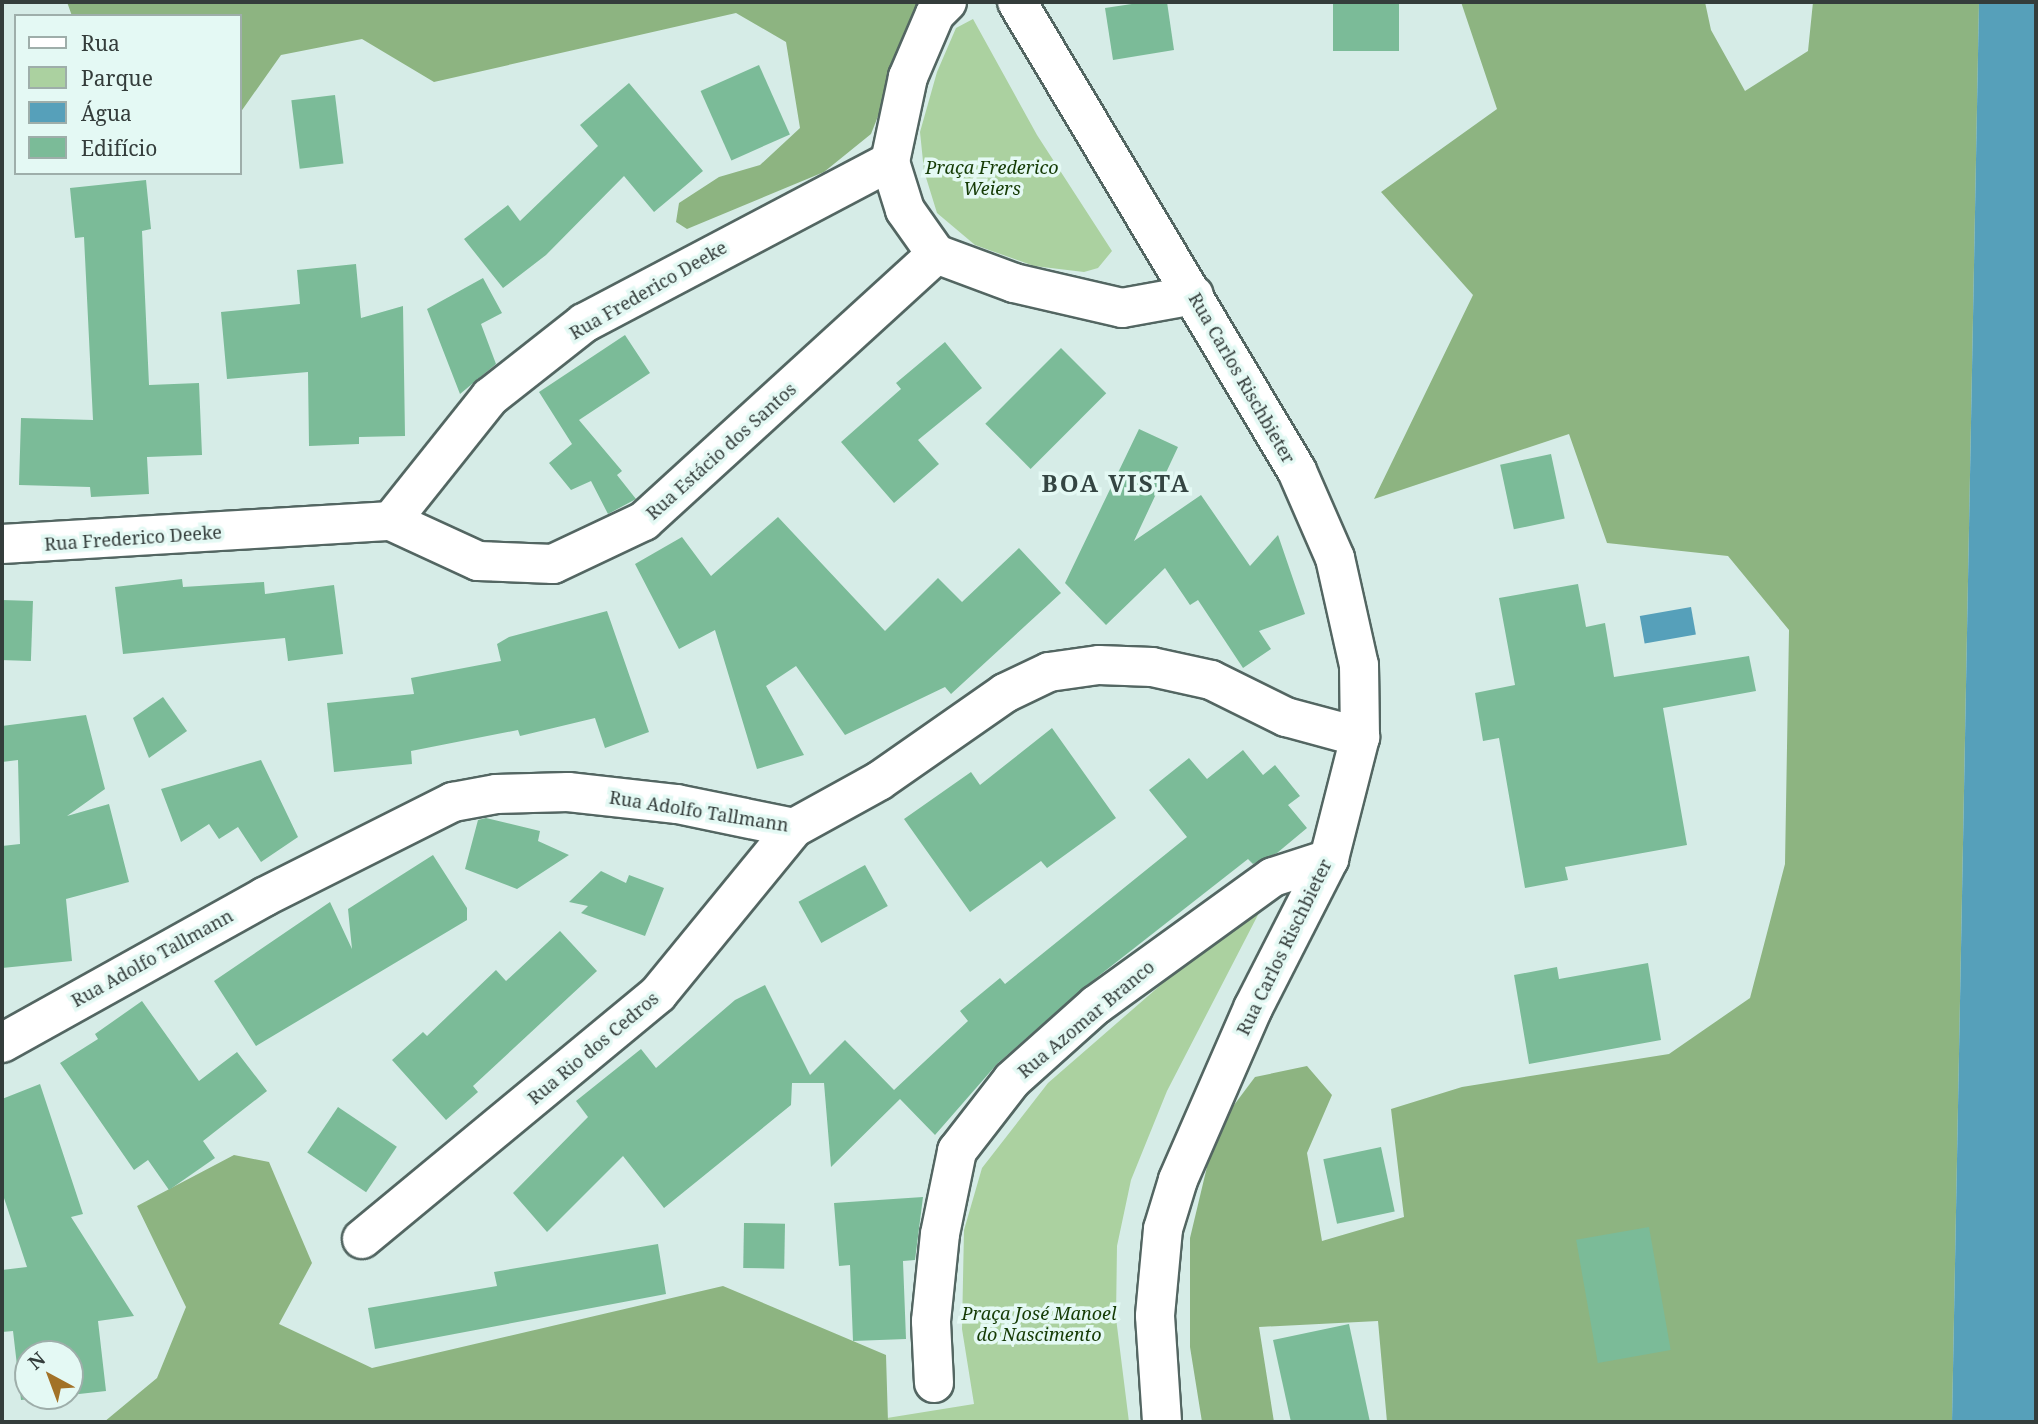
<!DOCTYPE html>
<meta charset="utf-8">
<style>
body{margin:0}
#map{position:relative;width:2038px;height:1424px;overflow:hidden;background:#d6ece7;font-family:"Noto Serif",serif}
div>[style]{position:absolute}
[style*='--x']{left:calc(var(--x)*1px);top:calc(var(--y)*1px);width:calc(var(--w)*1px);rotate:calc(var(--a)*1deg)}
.green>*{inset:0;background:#abd1a0}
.forest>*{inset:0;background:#8db481}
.water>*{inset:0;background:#56a0ba;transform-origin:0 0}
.building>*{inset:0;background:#7bbb98;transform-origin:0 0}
.roads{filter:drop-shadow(2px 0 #536662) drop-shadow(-2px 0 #536662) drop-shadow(0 2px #536662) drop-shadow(0 -2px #536662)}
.street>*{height:38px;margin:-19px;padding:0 19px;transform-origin:19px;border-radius:19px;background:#fff}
.secondary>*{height:38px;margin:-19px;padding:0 19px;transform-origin:19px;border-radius:19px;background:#fff}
span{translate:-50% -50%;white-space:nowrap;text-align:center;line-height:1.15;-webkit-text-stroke:7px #e4f9f4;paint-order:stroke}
.park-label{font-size:18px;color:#153b05;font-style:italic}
.street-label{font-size:18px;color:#343d3b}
.district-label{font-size:24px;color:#344542;font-weight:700;letter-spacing:2px}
.frame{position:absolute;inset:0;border:4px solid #343d3b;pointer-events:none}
.legend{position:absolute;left:14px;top:14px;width:228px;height:161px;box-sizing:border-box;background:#e4f9f4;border:2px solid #9eaeaa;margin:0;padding:9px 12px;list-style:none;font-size:21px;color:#343d3b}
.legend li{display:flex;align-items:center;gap:14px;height:35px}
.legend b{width:35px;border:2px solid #9eaeaa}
.north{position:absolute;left:14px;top:1340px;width:70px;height:70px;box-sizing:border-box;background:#e4f9f4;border:2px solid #9eaeaa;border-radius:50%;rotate:319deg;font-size:19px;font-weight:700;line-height:28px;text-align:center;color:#343d3b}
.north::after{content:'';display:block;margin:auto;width:24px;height:32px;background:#a27227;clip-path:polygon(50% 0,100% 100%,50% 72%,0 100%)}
</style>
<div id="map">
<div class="green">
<i style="clip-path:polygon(973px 19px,1037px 135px,1112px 251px,1098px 268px,1084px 272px,1034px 266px,975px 245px,937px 213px,924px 171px,920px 132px,937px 72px,956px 28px)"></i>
<i style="clip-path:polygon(1261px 909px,1167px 1091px,1131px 1180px,1117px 1246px,1116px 1318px,1129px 1422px,888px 1422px,887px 1418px,974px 1404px,962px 1329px,964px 1230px,982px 1168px,1048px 1083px,1186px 963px)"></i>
</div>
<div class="forest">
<i style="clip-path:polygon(67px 2px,923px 2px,871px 134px,824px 172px,687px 229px,676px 222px,679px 203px,719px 177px,760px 165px,800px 128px,786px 42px,736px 13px,434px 82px,362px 39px,281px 55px,240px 113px,240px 16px,72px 16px)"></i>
<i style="clip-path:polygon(1461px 2px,1705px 2px,1711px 30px,1745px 91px,1808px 51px,1813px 2px,1979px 2px,1952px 1422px,1387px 1422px,1378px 1321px,1259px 1327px,1274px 1422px,1202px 1422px,1190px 1347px,1190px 1238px,1216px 1129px,1255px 1077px,1307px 1066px,1332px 1095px,1307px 1153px,1322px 1241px,1404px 1217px,1391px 1109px,1462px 1087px,1669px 1054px,1750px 998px,1785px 864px,1789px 630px,1728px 556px,1607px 543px,1569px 434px,1374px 499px,1473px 295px,1381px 192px,1497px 109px)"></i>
<i style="clip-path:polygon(234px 1155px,269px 1162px,312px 1263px,279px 1324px,372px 1368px,723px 1286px,886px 1355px,888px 1422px,104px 1422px,157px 1378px,186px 1307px,137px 1206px)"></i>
</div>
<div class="water">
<i style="clip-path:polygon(1979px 2px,2036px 2px,2036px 1422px,1952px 1422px)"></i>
<i style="left:1691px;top:607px;width:28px;height:52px;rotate:80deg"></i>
</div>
<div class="building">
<i style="clip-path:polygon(1145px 2px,1167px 2px,1174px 50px,1113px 60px,1105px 8px)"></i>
<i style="left:1333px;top:2px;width:66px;height:49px"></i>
<i style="left:759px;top:65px;width:76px;height:64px;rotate:66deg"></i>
<i style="clip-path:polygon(629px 83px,703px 171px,654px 212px,624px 176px,546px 255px,503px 288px,464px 239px,508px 205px,520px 221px,598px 146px,580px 125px)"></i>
<i style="left:335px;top:95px;width:69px;height:44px;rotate:83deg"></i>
<i style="clip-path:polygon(146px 180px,151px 229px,142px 231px,149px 385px,199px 383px,202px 455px,147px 457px,149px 494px,91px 497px,90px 487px,19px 485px,21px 418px,93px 420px,84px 237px,75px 238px,70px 188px)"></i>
<i style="clip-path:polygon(356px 264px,361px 318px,403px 306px,405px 436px,359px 437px,359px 444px,309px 446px,308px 372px,227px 379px,221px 312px,300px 304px,297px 270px)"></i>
<i style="clip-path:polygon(483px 278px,502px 313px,481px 324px,496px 364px,460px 394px,427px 309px)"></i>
<i style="clip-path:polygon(625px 335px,650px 373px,579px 420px,622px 471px,617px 475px,636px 499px,608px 514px,591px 481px,571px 490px,549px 463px,572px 444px,539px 392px)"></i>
<i style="clip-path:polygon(945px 342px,982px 388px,918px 440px,939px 464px,894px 503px,841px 442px,901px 389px,896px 383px)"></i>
<i style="left:1061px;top:348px;width:64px;height:107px;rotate:45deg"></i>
<i style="clip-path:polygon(1139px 429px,1178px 447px,1134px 541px,1201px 495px,1250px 566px,1278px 535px,1305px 614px,1259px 631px,1271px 649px,1243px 668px,1198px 600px,1190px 605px,1165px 568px,1106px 625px,1065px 583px)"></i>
<i style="left:1551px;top:454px;width:66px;height:52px;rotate:78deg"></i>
<i style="clip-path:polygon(778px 517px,885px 631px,938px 578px,962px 602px,1019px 548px,1061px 593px,951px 694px,945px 687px,845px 735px,796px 666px,766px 686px,804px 755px,757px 769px,715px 630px,679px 649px,635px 564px,682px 537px,711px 576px)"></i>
<i style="clip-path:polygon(182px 579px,183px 587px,264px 582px,265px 594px,334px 585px,343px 654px,288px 661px,285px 638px,123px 654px,115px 587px)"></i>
<i style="clip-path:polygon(1578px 584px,1586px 627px,1605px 623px,1614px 677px,1749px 656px,1756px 691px,1663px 708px,1687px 845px,1565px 867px,1568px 880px,1525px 888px,1499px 738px,1483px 741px,1475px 693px,1515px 685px,1499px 598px)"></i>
<i style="left:2px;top:600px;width:31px;height:60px;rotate:2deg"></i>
<i style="clip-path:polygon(607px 611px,649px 732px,605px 748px,595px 718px,520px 736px,518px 730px,411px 751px,412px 764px,334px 772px,327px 703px,414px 694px,411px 678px,501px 661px,497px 644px,509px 637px)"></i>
<i style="clip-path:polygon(163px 697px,187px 731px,149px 758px,133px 718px)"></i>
<i style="clip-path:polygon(86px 715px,105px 789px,67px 816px,109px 804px,129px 882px,66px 899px,72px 961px,2px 968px,2px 846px,20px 844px,18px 760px,2px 762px,2px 726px)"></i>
<i style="clip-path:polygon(1052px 728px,1116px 818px,1047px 868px,1041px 861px,970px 912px,904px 819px,971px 772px,980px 785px)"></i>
<i style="clip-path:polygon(1243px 750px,1263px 775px,1275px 765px,1300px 796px,1288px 805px,1307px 828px,1277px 853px,1253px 864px,1248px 859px,1082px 989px,997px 1064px,935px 1135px,900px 1099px,831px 1167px,824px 1083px,792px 1083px,791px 1105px,664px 1208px,623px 1156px,547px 1232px,513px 1193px,588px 1117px,576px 1101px,641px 1049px,656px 1068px,735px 1000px,765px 985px,810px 1075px,845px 1040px,894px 1090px,968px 1021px,960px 1011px,1000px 978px,1005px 984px,1187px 837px,1149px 790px,1189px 758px,1207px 779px)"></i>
<i style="clip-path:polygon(261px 760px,298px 837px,261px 862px,238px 827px,219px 839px,209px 824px,181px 842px,161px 789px)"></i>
<i style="clip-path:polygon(486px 818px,540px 831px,538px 841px,569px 855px,517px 889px,465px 869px,478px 820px)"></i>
<i style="clip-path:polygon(433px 855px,467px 908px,467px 920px,256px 1046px,214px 981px,330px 902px,352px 949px,348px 909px)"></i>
<i style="left:865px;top:865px;width:47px;height:76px;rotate:61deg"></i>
<i style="clip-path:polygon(601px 871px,626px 883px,629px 875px,664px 888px,645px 936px,581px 913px,588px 906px,569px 902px)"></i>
<i style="clip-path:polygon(560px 931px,597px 971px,473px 1086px,478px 1092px,446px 1120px,392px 1060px,423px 1032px,427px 1036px,496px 970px,506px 981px)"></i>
<i style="clip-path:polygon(1648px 963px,1661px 1040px,1529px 1064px,1514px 975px,1557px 967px,1559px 979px)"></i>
<i style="clip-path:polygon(142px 1001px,199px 1081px,237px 1052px,267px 1091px,203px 1141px,215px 1158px,169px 1190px,148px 1160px,134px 1170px,60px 1063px,98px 1039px,95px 1034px)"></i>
<i style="clip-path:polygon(40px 1084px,83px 1214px,71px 1217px,134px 1316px,98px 1321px,106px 1391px,70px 1395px,70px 1354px,28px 1354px,28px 1396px,61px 1396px,21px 1400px,13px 1331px,2px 1332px,2px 1270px,27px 1267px,2px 1192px,2px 1099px)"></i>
<i style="left:338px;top:1107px;width:71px;height:55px;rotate:34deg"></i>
<i style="left:1381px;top:1147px;width:66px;height:59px;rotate:78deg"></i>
<i style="clip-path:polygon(923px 1197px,915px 1260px,903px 1261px,906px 1339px,853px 1341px,850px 1265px,839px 1266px,834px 1203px)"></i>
<i style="left:744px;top:1223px;width:41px;height:45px;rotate:1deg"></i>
<i style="left:1649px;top:1227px;width:125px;height:74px;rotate:80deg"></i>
<i style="clip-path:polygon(658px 1244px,666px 1294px,375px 1349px,368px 1308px,497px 1286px,494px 1272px)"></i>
<i style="clip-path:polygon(1349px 1324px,1370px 1422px,1291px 1422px,1273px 1340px)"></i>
</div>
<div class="roads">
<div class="street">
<i style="--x:947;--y:2;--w:17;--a:135"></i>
<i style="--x:935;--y:14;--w:69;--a:113.2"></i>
<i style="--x:908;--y:77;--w:87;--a:102"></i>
<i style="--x:890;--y:162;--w:50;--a:72.6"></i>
<i style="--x:905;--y:210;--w:54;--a:54.8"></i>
<i style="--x:936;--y:254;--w:83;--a:20.4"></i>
<i style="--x:1014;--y:283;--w:111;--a:13"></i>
<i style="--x:1122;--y:308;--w:73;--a:-10.2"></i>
<i style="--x:391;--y:521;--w:159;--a:-51.4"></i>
<i style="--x:490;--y:397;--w:120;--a:-38.2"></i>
<i style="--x:584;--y:323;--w:346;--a:-27.8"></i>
<i style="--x:2;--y:544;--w:390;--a:-3.4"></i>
<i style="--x:391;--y:521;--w:96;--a:24.7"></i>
<i style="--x:478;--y:561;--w:75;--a:2.3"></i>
<i style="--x:553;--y:564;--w:101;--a:-25.3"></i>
<i style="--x:644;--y:521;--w:396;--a:-42.4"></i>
<i style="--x:2;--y:1043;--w:300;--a:-29.1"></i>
<i style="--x:264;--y:897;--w:212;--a:-26.7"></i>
<i style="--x:453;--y:802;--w:44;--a:-10.5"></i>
<i style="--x:496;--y:794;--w:72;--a:-1.6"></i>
<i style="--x:568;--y:792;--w:110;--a:6.3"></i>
<i style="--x:677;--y:804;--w:119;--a:11.6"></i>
<i style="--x:794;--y:828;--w:97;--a:-28.9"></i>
<i style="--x:879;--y:781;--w:154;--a:-34.9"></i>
<i style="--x:1005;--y:693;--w:49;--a:-25.5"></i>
<i style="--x:1049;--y:672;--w:50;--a:-8"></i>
<i style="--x:1099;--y:665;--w:53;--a:2.2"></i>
<i style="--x:1152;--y:667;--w:60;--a:12.4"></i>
<i style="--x:1211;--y:680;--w:84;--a:26.3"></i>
<i style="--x:1286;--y:717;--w:77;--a:15.1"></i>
<i style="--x:362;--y:1239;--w:384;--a:-39.6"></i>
<i style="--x:658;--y:994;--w:215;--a:-50.7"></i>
<i style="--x:934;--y:1383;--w:62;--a:-92.8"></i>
<i style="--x:931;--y:1321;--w:87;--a:-84.1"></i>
<i style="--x:940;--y:1234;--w:85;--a:-78.4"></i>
<i style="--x:957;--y:1151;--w:90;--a:-52.2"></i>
<i style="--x:1012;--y:1080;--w:113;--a:-41.8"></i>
<i style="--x:1096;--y:1005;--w:218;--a:-35.9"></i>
<i style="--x:1273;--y:877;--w:59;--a:-17.8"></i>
</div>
<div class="secondary">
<i style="--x:1017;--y:2;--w:546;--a:59.16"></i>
<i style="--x:1297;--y:471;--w:95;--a:66.4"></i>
<i style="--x:1335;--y:558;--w:110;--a:77.4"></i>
<i style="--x:1359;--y:665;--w:72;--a:89.2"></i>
<i style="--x:1360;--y:737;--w:126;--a:104.3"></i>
<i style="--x:1329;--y:859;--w:167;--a:117"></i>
<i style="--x:1253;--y:1008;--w:188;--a:113.6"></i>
<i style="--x:1178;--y:1180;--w:51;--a:107"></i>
<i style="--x:1163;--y:1229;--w:87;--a:95.3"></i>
<i style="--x:1155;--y:1316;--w:106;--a:86.2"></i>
</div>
</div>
<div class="park-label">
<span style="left:992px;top:178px">Praça Frederico<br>Weiers</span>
<span style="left:1039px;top:1324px">Praça José Manoel<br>do Nascimento</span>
</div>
<div class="street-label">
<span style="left:648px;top:290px;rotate:-30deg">Rua Frederico Deeke</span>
<span style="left:1242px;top:378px;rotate:60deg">Rua Carlos Rischbieter</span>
<span style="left:721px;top:451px;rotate:-42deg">Rua Estácio dos Santos</span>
<span style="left:133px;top:538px;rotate:-4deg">Rua Frederico Deeke</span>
<span style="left:699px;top:811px;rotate:9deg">Rua Adolfo Tallmann</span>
<span style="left:1284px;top:947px;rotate:-64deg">Rua Carlos Rischbieter</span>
<span style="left:152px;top:958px;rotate:-29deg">Rua Adolfo Tallmann</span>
<span style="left:1086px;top:1019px;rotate:-40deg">Rua Azomar Branco</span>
<span style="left:593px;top:1048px;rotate:-40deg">Rua Rio dos Cedros</span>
</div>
<div class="district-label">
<span style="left:1116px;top:483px">BOA VISTA</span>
</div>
<div class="frame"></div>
<ul class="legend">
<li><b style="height:9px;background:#fff"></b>Rua</li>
<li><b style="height:19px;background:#abd1a0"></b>Parque</li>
<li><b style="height:19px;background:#56a0ba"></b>Água</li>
<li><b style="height:19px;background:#7bbb98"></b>Edifício</li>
</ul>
<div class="north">N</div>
</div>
